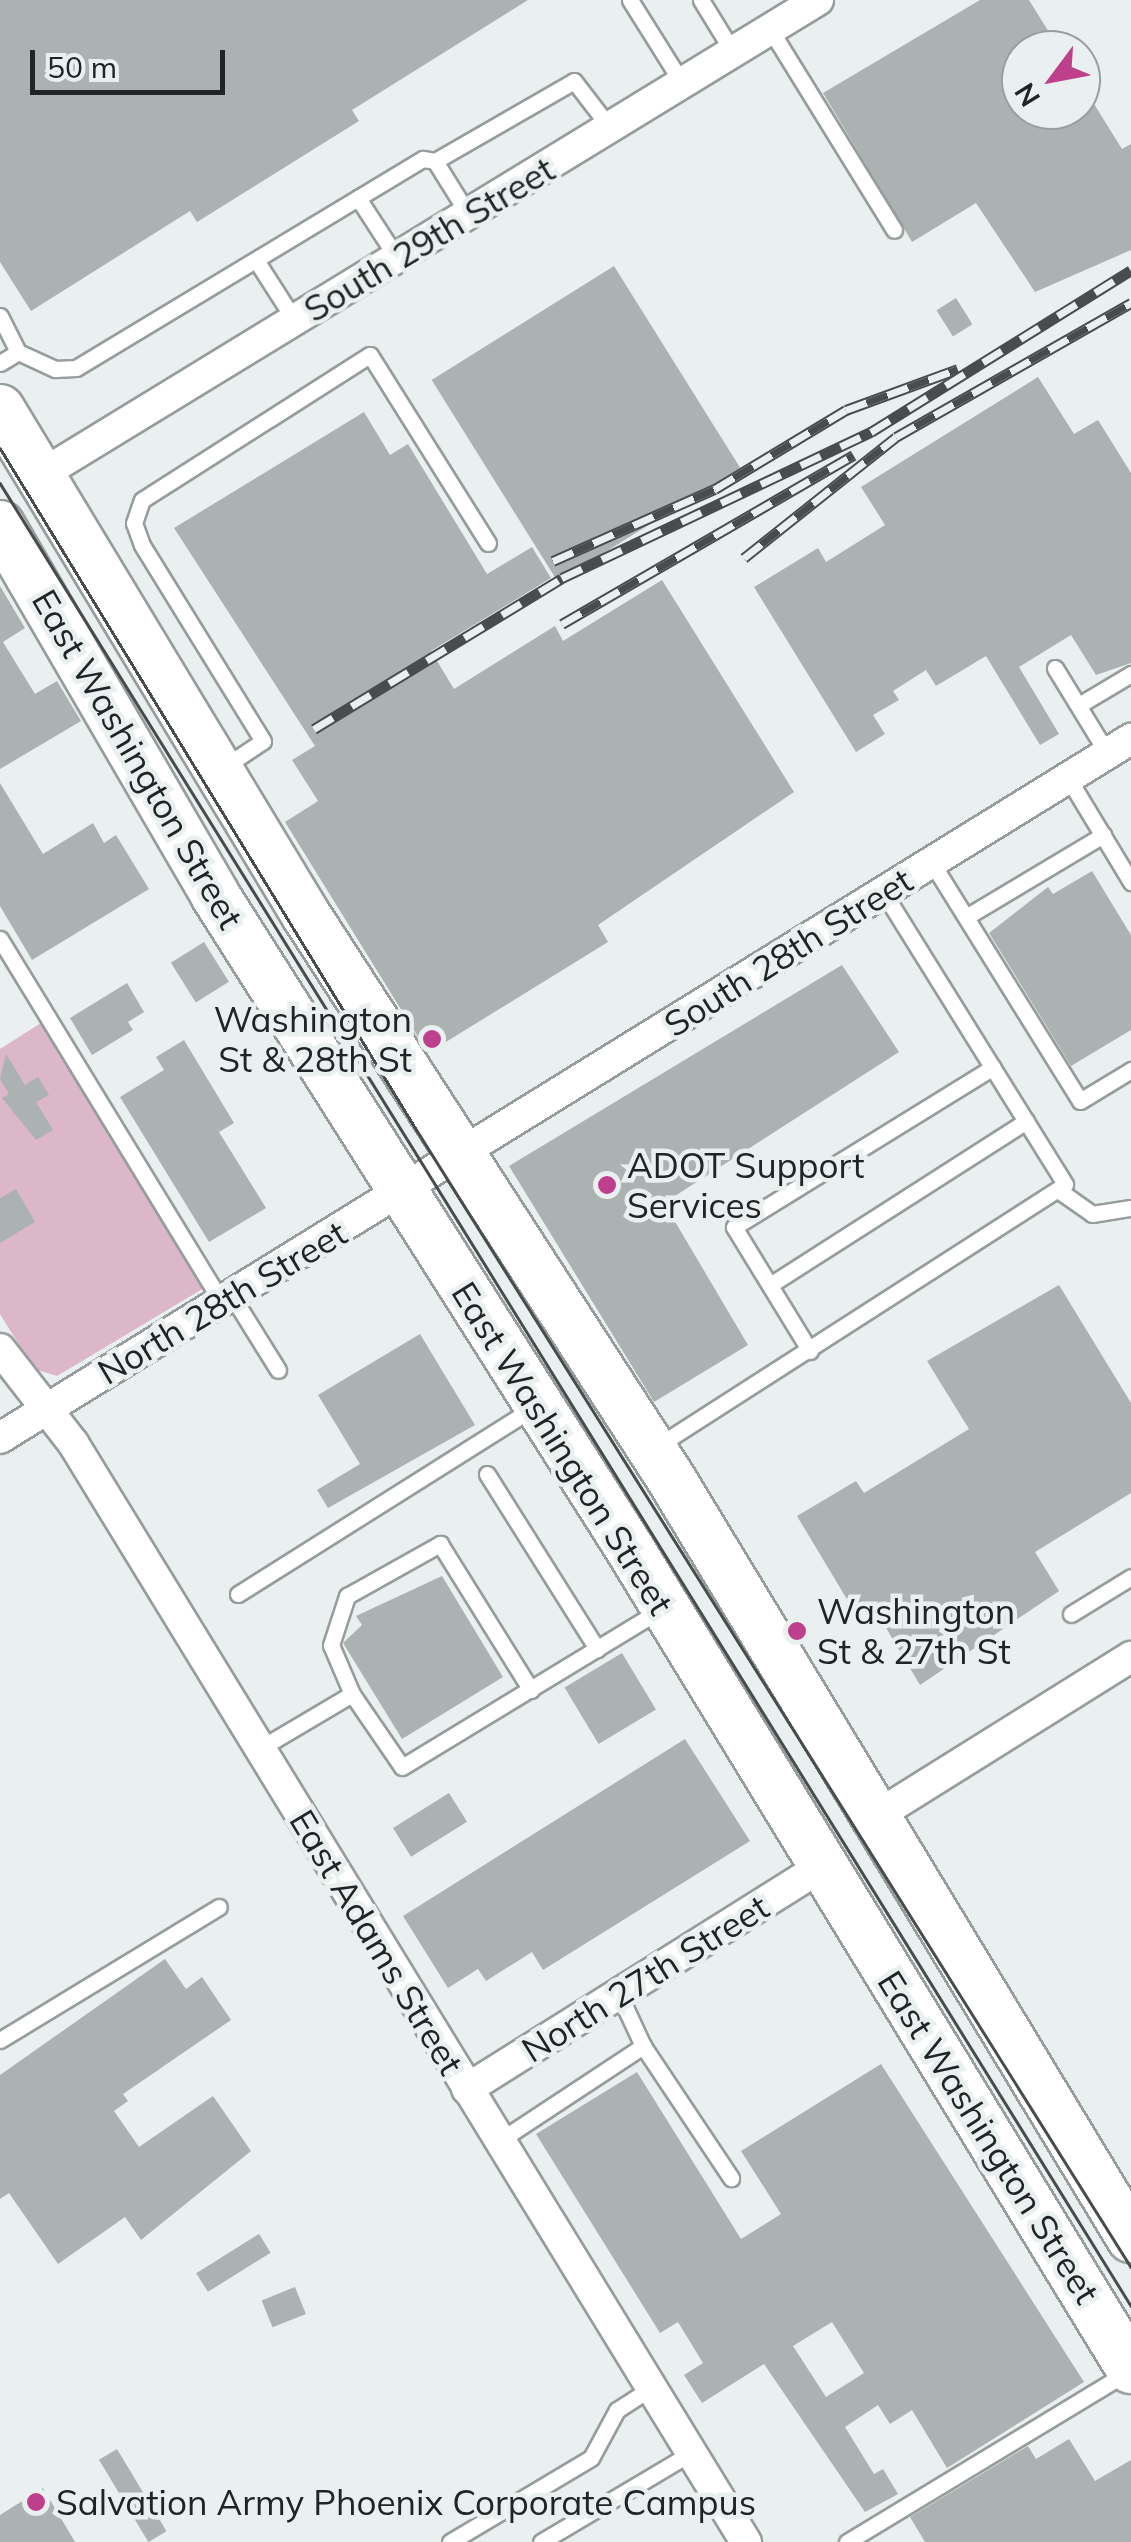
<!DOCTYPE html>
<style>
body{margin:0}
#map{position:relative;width:1131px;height:2542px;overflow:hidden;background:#e9f0ef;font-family:Mulish,sans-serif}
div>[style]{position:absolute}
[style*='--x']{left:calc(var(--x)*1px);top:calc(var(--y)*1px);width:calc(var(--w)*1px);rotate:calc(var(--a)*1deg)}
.green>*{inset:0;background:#dcb6c9}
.building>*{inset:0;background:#abb2b1;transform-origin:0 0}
.roads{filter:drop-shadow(2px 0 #969d9c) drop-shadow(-2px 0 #969d9c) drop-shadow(0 2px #969d9c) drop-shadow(0 -2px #969d9c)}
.lane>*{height:15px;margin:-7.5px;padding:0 7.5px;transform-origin:7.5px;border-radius:7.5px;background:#fff}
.street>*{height:30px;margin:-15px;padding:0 15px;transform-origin:15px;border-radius:15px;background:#fff}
.primary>*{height:48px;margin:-24px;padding:0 24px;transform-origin:24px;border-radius:24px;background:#fff}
.tram>*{height:2.5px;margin:-1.25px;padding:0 1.25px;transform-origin:1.25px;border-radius:1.25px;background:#484c4c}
.rail>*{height:11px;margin-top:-5.5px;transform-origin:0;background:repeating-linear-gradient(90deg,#e9f0ef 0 22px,#484c4c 0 44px);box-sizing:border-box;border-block:2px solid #484c4c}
.dots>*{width:28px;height:28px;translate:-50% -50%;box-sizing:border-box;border:5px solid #e9f0ef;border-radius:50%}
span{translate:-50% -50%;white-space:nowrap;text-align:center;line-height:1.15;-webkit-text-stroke:9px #e9f0ef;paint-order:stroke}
.street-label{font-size:35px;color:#212424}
.poi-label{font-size:35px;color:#212424}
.right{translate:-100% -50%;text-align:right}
.left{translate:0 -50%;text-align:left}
.north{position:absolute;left:1001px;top:30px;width:100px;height:100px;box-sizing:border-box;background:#e9f0ef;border:2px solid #999e9e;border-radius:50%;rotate:238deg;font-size:28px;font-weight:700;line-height:40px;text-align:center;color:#212424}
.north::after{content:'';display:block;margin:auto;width:35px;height:45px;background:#be3f8b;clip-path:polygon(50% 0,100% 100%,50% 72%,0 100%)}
.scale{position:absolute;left:30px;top:50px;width:195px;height:45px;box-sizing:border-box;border:5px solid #212424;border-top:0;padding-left:12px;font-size:30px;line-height:35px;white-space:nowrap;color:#212424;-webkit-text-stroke:8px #e9f0ef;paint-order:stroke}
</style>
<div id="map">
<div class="green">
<i style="clip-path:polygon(41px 1023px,204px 1288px,57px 1376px,34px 1369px,0 1314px,0 1049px)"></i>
</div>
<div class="building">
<i style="clip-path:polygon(0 0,528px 0,352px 110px,359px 121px,197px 222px,190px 211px,31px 311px,0 262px)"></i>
<i style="clip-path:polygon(980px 0,1029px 0,1060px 50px,1021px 50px,1021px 110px,1081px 110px,1081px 83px,1122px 149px,1131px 144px,1131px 250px,1035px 292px,976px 203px,912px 242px,823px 93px)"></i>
<i style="left:614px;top:266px;width:238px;height:215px;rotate:58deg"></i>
<i style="left:956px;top:298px;width:31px;height:23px;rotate:58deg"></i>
<i style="clip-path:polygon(1038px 377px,1074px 434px,1098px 420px,1131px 473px,1131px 663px,1096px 675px,1071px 635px,1019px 667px,1059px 734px,1040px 745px,986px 656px,936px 686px,926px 670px,893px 691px,899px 700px,873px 715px,885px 734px,856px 752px,754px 587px,818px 548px,826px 562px,885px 525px,861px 487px)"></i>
<i style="clip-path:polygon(364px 412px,390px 455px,408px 444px,487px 574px,532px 547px,551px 578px,431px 651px,454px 689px,555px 626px,563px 641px,662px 580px,794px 792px,598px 925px,608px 942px,428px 1053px,285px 822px,318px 801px,292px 760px,315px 746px,174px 528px)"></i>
<i style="clip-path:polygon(0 586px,25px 628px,3px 642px,35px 694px,57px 681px,81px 721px,0 769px)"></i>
<i style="clip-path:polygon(0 783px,43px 854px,93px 823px,104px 843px,116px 835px,149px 889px,32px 960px,0 906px)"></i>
<i style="clip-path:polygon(1092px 871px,1131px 935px,1131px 1030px,1071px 1066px,989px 933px,1048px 887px,1053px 894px)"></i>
<i style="left:204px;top:942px;width:47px;height:39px;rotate:58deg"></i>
<i style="clip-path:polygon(842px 965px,899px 1052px,664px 1203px,748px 1345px,654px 1402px,509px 1166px)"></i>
<i style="clip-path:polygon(127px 983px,144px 1012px,128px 1022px,133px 1030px,92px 1055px,70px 1018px)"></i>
<i style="clip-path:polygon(184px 1040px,234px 1123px,219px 1132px,266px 1208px,209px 1242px,120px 1097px,164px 1070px,156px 1057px)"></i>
<i style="clip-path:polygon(6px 1054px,25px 1085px,38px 1077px,49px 1095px,36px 1102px,53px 1130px,36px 1140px,2px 1098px,9px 1094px,0 1079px)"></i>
<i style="clip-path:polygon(16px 1189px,35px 1222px,0 1243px,0 1198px)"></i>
<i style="clip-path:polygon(1059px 1285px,1131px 1403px,1131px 1493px,1035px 1552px,1059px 1591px,920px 1685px,873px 1606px,857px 1616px,797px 1516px,856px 1481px,864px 1493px,969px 1429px,927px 1361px)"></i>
<i style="clip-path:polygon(420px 1334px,475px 1425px,328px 1508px,317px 1490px,360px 1464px,318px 1395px)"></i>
<i style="clip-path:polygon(442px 1576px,503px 1677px,402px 1739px,343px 1643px,362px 1625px,356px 1616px)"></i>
<i style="left:622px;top:1653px;width:66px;height:67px;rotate:59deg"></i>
<i style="clip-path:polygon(685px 1739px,750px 1841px,543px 1970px,532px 1952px,486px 1981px,478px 1969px,448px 1988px,403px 1916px)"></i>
<i style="left:449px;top:1793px;width:34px;height:66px;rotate:58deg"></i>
<i style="clip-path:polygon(165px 1959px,186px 1989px,202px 1977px,231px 2020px,123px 2094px,128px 2101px,114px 2111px,139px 2147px,213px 2096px,251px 2151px,141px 2240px,125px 2217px,58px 2264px,9px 2193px,0 2199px,0 2075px)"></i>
<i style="clip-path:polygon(evenodd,881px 2064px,1084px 2382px,947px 2468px,912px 2410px,890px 2424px,878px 2405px,845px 2427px,874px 2474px,883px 2469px,898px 2494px,865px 2512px,764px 2364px,702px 2403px,684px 2375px,703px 2363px,678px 2322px,660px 2333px,536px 2134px,637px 2072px,741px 2239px,781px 2214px,741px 2151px,881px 2064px,832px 2322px,864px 2373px,826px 2397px,793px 2346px,832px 2322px)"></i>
<i style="left:259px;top:2234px;width:22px;height:74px;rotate:58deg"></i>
<i style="left:295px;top:2287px;width:29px;height:36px;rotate:68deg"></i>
<i style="clip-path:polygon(1069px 2439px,1095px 2481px,1131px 2460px,1131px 2542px,925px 2542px,910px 2517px,1028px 2446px,1036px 2459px)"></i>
<i style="left:117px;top:2449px;width:96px;height:21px;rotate:59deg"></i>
<i style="clip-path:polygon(43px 2488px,75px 2542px,0 2542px,0 2515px)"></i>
</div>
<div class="roads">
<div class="lane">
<i style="--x:630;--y:0;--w:98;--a:57.9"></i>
<i style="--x:701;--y:0;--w:61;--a:58.4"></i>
<i style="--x:770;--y:29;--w:236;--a:58.3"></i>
<i style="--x:435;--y:161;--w:160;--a:-29.9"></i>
<i style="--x:574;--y:81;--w:59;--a:52.5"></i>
<i style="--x:358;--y:198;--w:72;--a:57"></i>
<i style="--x:256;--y:260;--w:72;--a:57.4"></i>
<i style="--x:0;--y:316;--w:40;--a:63.4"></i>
<i style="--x:0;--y:363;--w:21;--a:-31"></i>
<i style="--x:18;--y:352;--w:41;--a:24.7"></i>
<i style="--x:55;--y:369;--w:21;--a:-3"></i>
<i style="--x:76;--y:368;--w:405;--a:-31.1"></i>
<i style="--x:423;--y:159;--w:12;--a:9"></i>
<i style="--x:435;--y:161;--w:62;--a:58.1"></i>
<i style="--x:1055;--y:668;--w:100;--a:58.5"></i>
<i style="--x:1079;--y:705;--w:61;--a:-30.8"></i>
<i style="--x:221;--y:769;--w:50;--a:-33.7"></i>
<i style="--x:263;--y:741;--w:230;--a:-121.7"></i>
<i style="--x:142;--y:545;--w:23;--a:-110"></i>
<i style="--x:134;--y:523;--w:24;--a:-71"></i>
<i style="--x:142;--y:500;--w:270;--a:-32.5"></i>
<i style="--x:370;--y:355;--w:222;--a:57.9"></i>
<i style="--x:1068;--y:778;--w:122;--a:58.8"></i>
<i style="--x:932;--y:863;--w:280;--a:58.1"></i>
<i style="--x:1080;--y:1101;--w:60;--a:-31.3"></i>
<i style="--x:966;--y:917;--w:160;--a:-30.9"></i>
<i style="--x:0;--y:939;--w:426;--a:58.6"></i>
<i style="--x:1061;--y:1192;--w:38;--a:35"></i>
<i style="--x:1092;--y:1214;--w:39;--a:-9"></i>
<i style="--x:770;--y:1285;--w:304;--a:-32.6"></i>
<i style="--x:232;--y:1296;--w:87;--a:58.1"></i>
<i style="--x:810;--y:1351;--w:145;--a:-121.5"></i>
<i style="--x:734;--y:1227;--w:304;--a:-31.7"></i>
<i style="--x:656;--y:1447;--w:486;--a:-32.7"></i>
<i style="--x:1065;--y:1184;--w:343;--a:-121.9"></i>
<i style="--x:487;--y:1474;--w:207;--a:57.8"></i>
<i style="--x:238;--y:1594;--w:351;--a:-32.2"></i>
<i style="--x:1071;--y:1614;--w:70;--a:-31.7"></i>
<i style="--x:352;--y:1694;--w:53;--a:-113.2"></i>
<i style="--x:331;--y:1645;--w:52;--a:-71.9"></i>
<i style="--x:347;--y:1596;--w:107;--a:-29.2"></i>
<i style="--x:440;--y:1544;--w:172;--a:58.1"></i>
<i style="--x:259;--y:1749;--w:108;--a:-30.6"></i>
<i style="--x:352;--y:1694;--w:88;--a:55.6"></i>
<i style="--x:402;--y:1767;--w:306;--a:-31.3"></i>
<i style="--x:0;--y:2040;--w:256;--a:-31.3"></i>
<i style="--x:643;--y:2046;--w:159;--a:56.3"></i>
<i style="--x:499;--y:2141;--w:173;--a:-33.4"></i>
<i style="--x:643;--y:2046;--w:57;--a:-114.8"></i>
<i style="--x:450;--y:2542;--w:164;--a:-30.8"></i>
<i style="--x:591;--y:2458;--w:55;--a:-61.6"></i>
<i style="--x:617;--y:2410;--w:40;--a:-32.9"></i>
<i style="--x:541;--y:2542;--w:174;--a:-30.7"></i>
<i style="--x:847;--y:2542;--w:326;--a:-31.2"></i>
</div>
<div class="street">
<i style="--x:39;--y:476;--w:913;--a:-31.43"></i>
<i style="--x:0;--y:1349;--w:119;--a:52.2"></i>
<i style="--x:73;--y:1443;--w:1289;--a:58.52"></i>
<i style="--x:0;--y:1438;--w:1330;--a:-31.72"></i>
<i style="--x:873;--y:1818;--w:304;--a:-32"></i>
<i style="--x:467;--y:2089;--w:420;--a:-32.1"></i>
</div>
<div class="primary">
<i style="--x:0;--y:409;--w:591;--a:58.84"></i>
<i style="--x:306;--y:915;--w:670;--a:57.07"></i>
<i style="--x:670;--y:1477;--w:890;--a:58.79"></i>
<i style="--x:0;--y:525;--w:428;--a:59.8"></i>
<i style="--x:215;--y:895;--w:775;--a:57.6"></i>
<i style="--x:630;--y:1549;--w:961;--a:58.58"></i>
</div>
</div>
<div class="tram">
<i style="--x:0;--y:448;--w:798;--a:58.58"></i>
<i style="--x:416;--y:1129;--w:1344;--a:57.86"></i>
<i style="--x:0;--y:483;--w:2145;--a:58.18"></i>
</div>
<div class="rail">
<i style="--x:744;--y:558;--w:194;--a:-38.5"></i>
<i style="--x:896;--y:437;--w:271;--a:-29.7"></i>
<i style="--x:553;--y:561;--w:177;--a:-24"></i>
<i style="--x:715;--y:489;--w:153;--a:-31.1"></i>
<i style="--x:846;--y:410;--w:119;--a:-20.1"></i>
<i style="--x:562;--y:624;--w:337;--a:-30.1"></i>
<i style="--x:314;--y:729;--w:290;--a:-31.3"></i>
<i style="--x:562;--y:578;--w:342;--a:-25.3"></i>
<i style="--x:871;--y:432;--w:306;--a:-31.9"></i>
</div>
<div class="dots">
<i style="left:432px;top:1039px;background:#be3f8b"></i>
<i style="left:607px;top:1185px;background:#be3f8b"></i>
<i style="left:797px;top:1631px;background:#be3f8b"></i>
<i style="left:36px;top:2502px;background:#be3f8b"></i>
</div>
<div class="street-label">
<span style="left:429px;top:239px;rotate:-31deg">South 29th Street</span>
<span style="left:138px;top:759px;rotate:60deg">East Washington Street</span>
<span style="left:788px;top:952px;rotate:-32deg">South 28th Street</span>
<span style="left:222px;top:1302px;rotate:-31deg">North 28th Street</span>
<span style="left:563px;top:1448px;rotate:58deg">East Washington Street</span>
<span style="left:377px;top:1942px;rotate:59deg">East Adams Street</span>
<span style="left:645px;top:1978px;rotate:-32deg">North 27th Street</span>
<span style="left:989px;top:2137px;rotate:58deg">East Washington Street</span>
</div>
<div class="poi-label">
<span class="right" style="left:412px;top:1039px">Washington<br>St &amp; 28th St</span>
<span class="left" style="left:627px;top:1185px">ADOT Support<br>Services</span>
<span class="left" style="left:817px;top:1631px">Washington<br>St &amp; 27th St</span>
<span class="left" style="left:56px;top:2502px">Salvation Army Phoenix Corporate Campus</span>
</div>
<div class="north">N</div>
<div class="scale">50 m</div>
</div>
